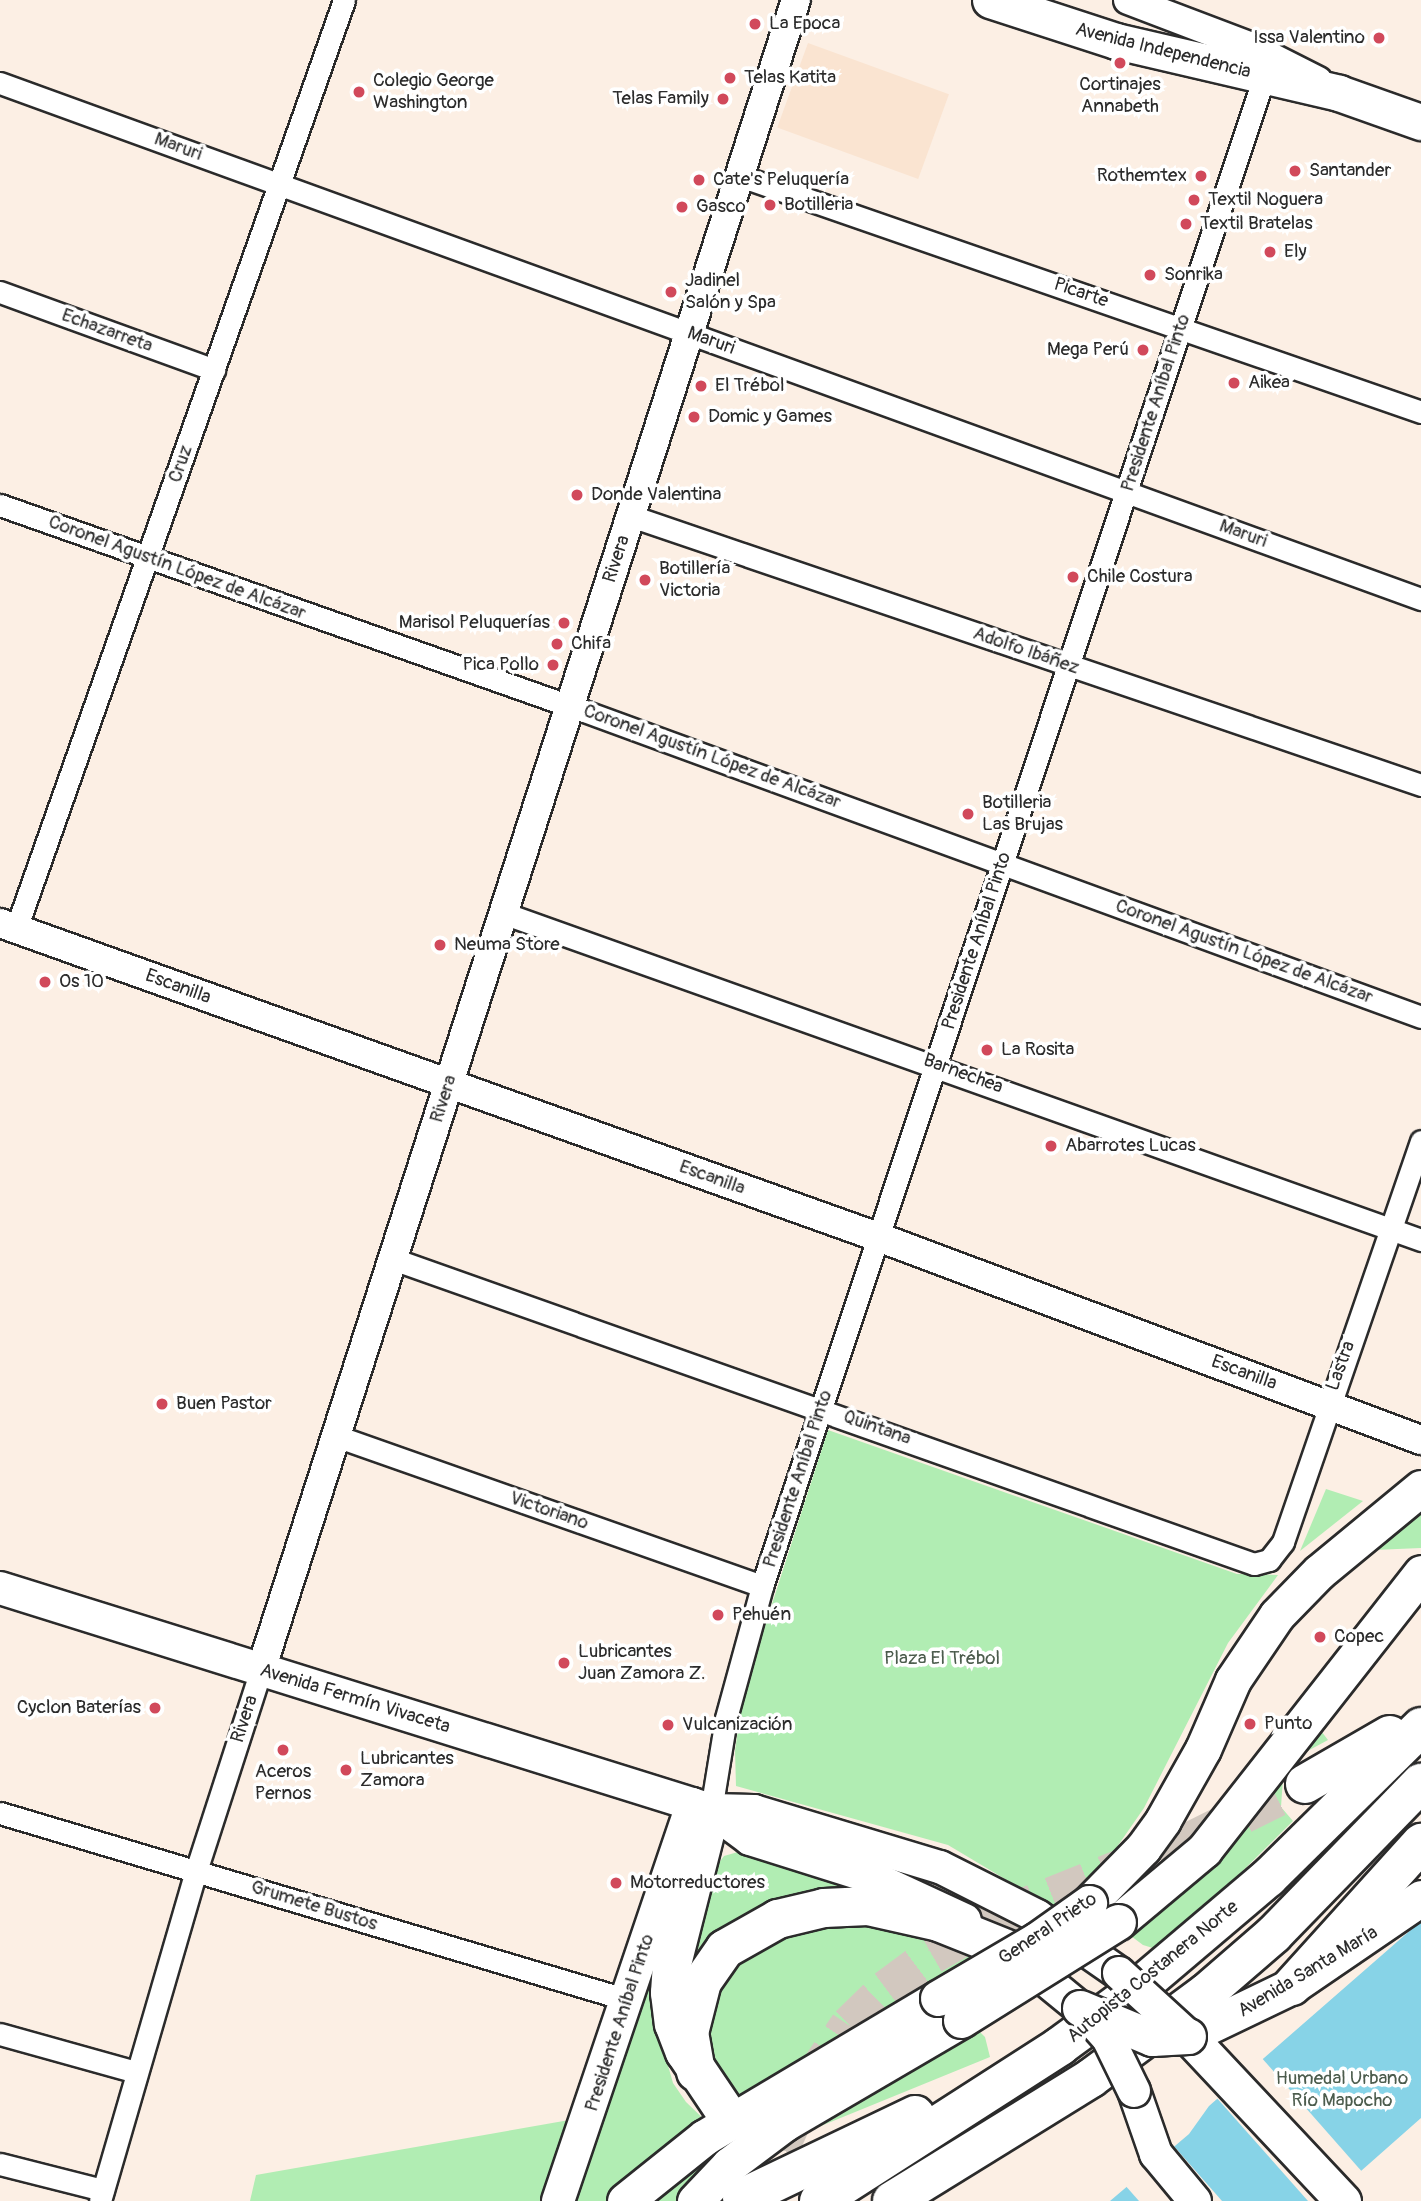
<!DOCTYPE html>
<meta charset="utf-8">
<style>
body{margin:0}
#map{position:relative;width:1421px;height:2201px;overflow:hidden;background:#fcefe4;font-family:Pangolin,sans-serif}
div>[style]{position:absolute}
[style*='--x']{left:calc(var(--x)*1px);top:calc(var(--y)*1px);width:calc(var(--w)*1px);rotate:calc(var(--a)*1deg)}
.built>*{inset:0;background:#fae4d1;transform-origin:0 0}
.green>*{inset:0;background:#b1edb3}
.water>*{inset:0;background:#87d3e7}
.pier>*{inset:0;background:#fcefe4}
.motorway-tunnel>*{height:38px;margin-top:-19px;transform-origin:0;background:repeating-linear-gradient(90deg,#d2c8bf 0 38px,transparent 0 57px)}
.roads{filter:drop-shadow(2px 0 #2b2b2b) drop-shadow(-2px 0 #2b2b2b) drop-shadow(0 2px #2b2b2b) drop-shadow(0 -2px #2b2b2b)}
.minor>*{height:21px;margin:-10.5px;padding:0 10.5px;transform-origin:10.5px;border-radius:10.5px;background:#fff}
.tertiary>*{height:28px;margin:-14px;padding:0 14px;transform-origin:14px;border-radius:14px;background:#fff}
.secondary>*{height:32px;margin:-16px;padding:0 16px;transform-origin:16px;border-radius:16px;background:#fff}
.primary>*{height:35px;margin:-17.5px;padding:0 17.5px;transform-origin:17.5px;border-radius:17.5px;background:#fff}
.motorway>*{height:38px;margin:-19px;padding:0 19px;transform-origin:19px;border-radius:19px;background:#fff}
.bridges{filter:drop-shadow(2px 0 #2b2b2b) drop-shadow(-2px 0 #2b2b2b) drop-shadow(0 2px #2b2b2b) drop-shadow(0 -2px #2b2b2b)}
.secondary-bridge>*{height:32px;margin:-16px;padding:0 16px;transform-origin:16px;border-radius:16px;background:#fff}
.primary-bridge>*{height:35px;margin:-17.5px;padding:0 17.5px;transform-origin:17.5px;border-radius:17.5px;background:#fff}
.dots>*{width:19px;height:19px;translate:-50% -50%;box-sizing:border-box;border:4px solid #fff;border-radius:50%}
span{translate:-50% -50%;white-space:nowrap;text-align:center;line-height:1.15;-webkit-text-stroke:7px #fff;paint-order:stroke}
.poi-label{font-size:19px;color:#2b2b2b}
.left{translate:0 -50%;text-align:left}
.right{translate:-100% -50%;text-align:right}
.street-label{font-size:19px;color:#2b2b2b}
.park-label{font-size:19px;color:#4c5c4d}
</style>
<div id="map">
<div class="built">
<i style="left:808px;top:43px;width:150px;height:90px;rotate:20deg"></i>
</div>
<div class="green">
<i style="clip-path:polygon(828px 1430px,1237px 1574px,1278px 1575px,1228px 1643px,1144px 1808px,1103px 1867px,1057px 1910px,948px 1845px,736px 1786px,735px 1751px,743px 1694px)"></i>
<i style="clip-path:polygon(1326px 1489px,1363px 1501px,1300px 1551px)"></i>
<i style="clip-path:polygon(1421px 1502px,1421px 1548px,1374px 1550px,1331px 1585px,1324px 1585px)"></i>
<i style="clip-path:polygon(1318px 1727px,1328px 1740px,1302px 1754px,1283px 1778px,1281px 1807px,1293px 1821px,1185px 1928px,1156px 1949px,1143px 1945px,1127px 1933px)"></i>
<i style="clip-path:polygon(693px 1835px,654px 2016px,673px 2083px,686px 2102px,710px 2125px,611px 2201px,565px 2201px)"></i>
<i style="clip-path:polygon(738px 1852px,885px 1894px,702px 1950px,683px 1974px,712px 1872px,724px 1856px)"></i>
<i style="clip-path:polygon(841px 1916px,945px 1940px,978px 1960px,733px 2112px,695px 2043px,736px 1950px)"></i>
<i style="clip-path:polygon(975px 2027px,985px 2037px,990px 2057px,789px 2139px,733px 2185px,737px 2194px,732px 2201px,711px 2201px,754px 2161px,842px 2101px)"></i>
<i style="clip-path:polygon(575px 2119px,541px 2201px,250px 2201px,256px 2175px)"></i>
<i style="clip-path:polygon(755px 2119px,682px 2201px,645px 2201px)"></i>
</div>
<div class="water">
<i style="clip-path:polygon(1421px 1921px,1421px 2118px,1327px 2201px,1110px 2201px,1189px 2134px,1209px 2106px)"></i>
</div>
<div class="pier">
<i style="clip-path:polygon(1260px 2056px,1364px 2174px,1332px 2201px,1308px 2201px,1215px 2096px)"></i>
<i style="clip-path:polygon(1172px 2144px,1222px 2201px,1139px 2201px,1124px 2184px)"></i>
</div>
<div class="motorway-tunnel">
<i style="--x:767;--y:2201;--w:54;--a:-76"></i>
<i style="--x:780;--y:2149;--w:71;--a:-66"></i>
<i style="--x:809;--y:2084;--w:71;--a:-55.9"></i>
<i style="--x:849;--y:2025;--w:52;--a:-44.2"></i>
<i style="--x:886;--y:1989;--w:57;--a:-36.5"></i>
<i style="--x:932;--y:1955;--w:77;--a:-29.6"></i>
<i style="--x:999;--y:1917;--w:208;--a:-21.8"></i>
<i style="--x:1192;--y:1840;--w:126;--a:-26.4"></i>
</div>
<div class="roads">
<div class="minor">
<i style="--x:0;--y:83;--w:1512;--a:19.96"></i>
<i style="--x:740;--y:176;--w:721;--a:19.11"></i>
<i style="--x:0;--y:292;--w:228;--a:20"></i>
<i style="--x:0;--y:505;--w:619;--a:19.43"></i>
<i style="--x:584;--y:711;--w:891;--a:20.08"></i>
<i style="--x:631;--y:516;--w:835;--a:18.8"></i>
<i style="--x:503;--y:913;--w:975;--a:19.61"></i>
<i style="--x:16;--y:929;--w:985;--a:-70.55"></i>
<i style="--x:393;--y:1259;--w:913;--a:19.51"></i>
<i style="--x:1254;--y:1564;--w:16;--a:-15"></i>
<i style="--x:1269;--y:1560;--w:23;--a:-52"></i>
<i style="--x:1283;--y:1542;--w:424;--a:-71"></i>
<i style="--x:336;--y:1436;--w:452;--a:19.4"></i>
<i style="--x:711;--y:1810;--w:93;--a:-80.7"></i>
<i style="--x:726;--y:1718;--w:137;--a:-74.7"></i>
<i style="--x:762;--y:1586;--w:1590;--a:-71.6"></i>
<i style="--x:0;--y:1813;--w:655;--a:16.58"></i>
<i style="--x:0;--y:2034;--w:141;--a:15.6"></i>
<i style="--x:0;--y:2164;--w:106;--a:14.2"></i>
<i style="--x:100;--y:2201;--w:344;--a:-73.8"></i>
<i style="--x:196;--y:1871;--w:211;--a:-72.1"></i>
</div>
<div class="tertiary">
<i style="--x:1128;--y:0;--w:129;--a:20.8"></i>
<i style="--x:1249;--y:46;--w:77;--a:26.9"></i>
<i style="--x:0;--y:923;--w:932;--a:19.68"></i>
<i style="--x:878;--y:1237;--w:580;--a:20.5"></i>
<i style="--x:261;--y:1670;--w:1754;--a:-72.24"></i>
</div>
<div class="secondary">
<i style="--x:0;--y:1588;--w:725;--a:17.34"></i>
<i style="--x:692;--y:1804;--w:20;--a:18"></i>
<i style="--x:711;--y:1810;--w:49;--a:36.6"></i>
<i style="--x:750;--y:1839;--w:130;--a:17.5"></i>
<i style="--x:874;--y:1878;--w:100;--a:24.8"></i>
<i style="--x:711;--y:1810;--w:43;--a:1.3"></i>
<i style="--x:754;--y:1811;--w:194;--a:16.8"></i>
<i style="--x:940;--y:1867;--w:109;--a:26.8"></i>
<i style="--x:1037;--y:1916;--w:100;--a:34.8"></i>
<i style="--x:1019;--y:1958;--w:79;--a:39.3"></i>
<i style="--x:1134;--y:2091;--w:67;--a:70.8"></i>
<i style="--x:1156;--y:2154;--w:61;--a:50.3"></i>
<i style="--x:558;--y:2201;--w:419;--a:-71.3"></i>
</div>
<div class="primary">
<i style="--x:990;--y:0;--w:133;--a:18"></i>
<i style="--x:1116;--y:41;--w:229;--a:13.1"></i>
<i style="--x:1339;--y:93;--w:87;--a:19.5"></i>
<i style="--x:1089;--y:1903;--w:77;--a:-45.5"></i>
<i style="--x:1143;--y:1848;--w:34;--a:-54"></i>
<i style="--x:1163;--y:1820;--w:81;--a:-60.6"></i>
<i style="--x:1203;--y:1749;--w:75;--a:-66.5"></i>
<i style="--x:1233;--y:1680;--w:78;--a:-55.9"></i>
<i style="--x:1277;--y:1615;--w:60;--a:-45.7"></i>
<i style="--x:1319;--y:1572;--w:132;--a:-39.5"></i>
<i style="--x:1118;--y:1922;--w:112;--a:-39.9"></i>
<i style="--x:1204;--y:1850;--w:352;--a:-51.9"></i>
<i style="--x:625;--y:2201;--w:102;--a:-38.7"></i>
<i style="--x:705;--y:2137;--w:271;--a:-30.8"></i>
<i style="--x:695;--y:2201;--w:50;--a:-46.6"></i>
<i style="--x:729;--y:2165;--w:70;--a:-36.9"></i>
<i style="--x:785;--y:2123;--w:204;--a:-30.3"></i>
<i style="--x:1343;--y:2201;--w:226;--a:-133.2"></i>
<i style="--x:1188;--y:2036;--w:115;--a:-25.7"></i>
<i style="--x:1292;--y:1986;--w:156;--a:-34.3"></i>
</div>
<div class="motorway">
<i style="--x:1305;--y:1784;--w:98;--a:-30"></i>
<i style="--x:711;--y:1810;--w:159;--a:104.2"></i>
<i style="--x:672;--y:1964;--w:29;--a:94"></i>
<i style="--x:670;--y:1993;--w:31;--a:83"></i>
<i style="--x:674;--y:2024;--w:30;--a:69"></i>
<i style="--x:685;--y:2052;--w:73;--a:56.1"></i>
<i style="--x:1292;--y:1986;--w:193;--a:-47.9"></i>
<i style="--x:696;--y:2072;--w:40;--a:-100"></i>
<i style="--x:689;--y:2033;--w:53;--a:-75.7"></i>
<i style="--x:702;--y:1982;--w:40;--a:-55.1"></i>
<i style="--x:725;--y:1949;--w:61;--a:-29.5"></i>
<i style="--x:778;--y:1919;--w:47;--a:-13.4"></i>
<i style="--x:824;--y:1908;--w:44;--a:-2.6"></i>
<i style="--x:868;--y:1906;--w:73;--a:12.7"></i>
<i style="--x:939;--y:1922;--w:75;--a:21.8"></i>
<i style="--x:742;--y:2198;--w:192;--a:-25.6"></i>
<i style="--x:819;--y:2201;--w:287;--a:-32.7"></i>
<i style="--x:1060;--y:2046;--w:88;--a:-36.2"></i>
<i style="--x:1131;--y:1994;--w:180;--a:-40.3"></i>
<i style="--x:1268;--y:1878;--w:215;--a:-44.6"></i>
<i style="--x:892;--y:2201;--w:234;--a:-31.7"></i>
<i style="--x:1091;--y:2078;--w:143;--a:-36.5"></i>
<i style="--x:1206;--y:1993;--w:90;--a:-40.9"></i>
<i style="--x:1274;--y:1934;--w:211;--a:-45.8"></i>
</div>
</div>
<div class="bridges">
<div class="secondary-bridge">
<i style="--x:1119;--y:1973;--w:93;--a:42.4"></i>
<i style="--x:1081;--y:2008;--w:40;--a:48"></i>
<i style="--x:1108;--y:2038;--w:59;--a:63.9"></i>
</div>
<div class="primary-bridge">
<i style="--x:938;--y:1998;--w:115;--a:-30.4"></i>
<i style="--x:1037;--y:1940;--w:64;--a:-35.4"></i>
<i style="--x:1080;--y:2008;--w:78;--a:22.6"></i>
<i style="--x:1152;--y:2038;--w:36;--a:-3"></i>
<i style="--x:961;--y:2020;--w:185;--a:-32"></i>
</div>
</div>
<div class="dots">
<i style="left:755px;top:24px;background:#d1495b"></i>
<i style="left:1379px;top:38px;background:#d1495b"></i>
<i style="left:1120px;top:63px;background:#d1495b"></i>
<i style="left:730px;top:78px;background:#d1495b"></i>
<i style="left:359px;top:92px;background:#d1495b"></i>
<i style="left:723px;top:99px;background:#d1495b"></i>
<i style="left:1295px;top:171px;background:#d1495b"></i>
<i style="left:1201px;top:176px;background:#d1495b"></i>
<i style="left:699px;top:180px;background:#d1495b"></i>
<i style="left:1194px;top:200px;background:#d1495b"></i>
<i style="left:770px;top:205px;background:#d1495b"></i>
<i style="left:682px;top:207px;background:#d1495b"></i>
<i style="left:1186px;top:224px;background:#d1495b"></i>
<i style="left:1270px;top:252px;background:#d1495b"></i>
<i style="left:1150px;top:275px;background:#d1495b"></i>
<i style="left:671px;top:292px;background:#d1495b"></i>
<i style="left:1143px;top:350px;background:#d1495b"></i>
<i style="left:1234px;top:383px;background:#d1495b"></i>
<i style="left:701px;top:386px;background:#d1495b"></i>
<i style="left:694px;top:417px;background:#d1495b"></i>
<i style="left:577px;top:495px;background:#d1495b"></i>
<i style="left:1073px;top:577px;background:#d1495b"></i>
<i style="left:645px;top:580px;background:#d1495b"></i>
<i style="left:564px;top:623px;background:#d1495b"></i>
<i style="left:557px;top:644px;background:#d1495b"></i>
<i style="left:553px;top:665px;background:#d1495b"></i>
<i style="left:968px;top:814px;background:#d1495b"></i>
<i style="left:440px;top:945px;background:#d1495b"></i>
<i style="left:45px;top:982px;background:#d1495b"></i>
<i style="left:987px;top:1050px;background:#d1495b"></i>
<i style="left:1051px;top:1146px;background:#d1495b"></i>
<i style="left:162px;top:1404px;background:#d1495b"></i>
<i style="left:718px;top:1615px;background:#d1495b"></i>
<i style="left:1320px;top:1637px;background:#d1495b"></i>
<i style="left:564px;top:1663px;background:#d1495b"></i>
<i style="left:155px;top:1708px;background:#d1495b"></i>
<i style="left:1250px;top:1724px;background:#d1495b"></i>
<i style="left:668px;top:1725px;background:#d1495b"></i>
<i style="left:283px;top:1750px;background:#d1495b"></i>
<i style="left:346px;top:1770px;background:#d1495b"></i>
<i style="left:616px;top:1883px;background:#d1495b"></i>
</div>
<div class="poi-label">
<span class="left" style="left:769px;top:24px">La Epoca</span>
<span class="right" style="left:1365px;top:38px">Issa Valentino</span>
<span class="left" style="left:744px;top:78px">Telas Katita</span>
<span class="left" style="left:373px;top:92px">Colegio George<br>Washington</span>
<span style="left:1120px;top:96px">Cortinajes<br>Annabeth</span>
<span class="right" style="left:709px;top:99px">Telas Family</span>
<span class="left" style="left:1309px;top:171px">Santander</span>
<span class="right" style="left:1187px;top:176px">Rothemtex</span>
<span class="left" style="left:713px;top:180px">Cate's Peluquería</span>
<span class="left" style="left:1208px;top:200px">Textil Noguera</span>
<span class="left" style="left:784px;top:205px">Botilleria</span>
<span class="left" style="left:696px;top:207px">Gasco</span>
<span class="left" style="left:1200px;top:224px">Textil Bratelas</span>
<span class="left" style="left:1284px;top:252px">Ely</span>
<span class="left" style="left:1164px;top:275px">Sonrika</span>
<span class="left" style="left:685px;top:292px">Jadinel<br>Salón y Spa</span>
<span class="right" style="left:1129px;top:350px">Mega Perú</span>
<span class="left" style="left:1248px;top:383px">Aikea</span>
<span class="left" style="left:715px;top:386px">El Trébol</span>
<span class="left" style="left:708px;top:417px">Domic y Games</span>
<span class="left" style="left:591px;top:495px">Donde Valentina</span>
<span class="left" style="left:659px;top:580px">Botillería<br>Victoria</span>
<span class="left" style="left:1087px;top:577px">Chile Costura</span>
<span class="right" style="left:550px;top:623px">Marisol Peluquerías</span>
<span class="left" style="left:571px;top:644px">Chifa</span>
<span class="right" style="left:539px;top:665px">Pica Pollo</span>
<span class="left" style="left:982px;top:814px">Botilleria<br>Las Brujas</span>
<span class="left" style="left:454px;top:945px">Neuma Store</span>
<span class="left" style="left:59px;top:982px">Os 10</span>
<span class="left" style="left:1001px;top:1050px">La Rosita</span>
<span class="left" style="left:1065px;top:1146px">Abarrotes Lucas</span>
<span class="left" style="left:176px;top:1404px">Buen Pastor</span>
<span class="left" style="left:732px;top:1615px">Pehuén</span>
<span class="left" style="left:1334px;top:1637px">Copec</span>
<span class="left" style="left:578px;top:1663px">Lubricantes<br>Juan Zamora Z.</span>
<span class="right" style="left:141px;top:1708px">Cyclon Baterías</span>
<span class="left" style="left:1264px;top:1724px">Punto</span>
<span class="left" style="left:682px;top:1725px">Vulcanización</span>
<span class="left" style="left:360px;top:1770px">Lubricantes<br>Zamora</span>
<span style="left:283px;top:1783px">Aceros<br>Pernos</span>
<span class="left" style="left:630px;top:1883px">Motorreductores</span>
</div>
<div class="street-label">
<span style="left:1163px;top:51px;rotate:14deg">Avenida Independencia</span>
<span style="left:178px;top:147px;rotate:20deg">Maruri</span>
<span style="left:1081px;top:293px;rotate:19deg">Picarte</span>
<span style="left:107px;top:331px;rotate:20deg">Echazarreta</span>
<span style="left:711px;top:341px;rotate:20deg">Maruri</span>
<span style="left:1156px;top:403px;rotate:-72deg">Presidente Aníbal Pinto</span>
<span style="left:181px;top:464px;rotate:-71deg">Cruz</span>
<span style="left:1243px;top:534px;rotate:20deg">Maruri</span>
<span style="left:617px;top:559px;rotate:-72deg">Rivera</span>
<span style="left:177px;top:568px;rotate:20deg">Coronel Agustín López de Alcázar</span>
<span style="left:1026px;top:651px;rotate:19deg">Adolfo Ibáñez</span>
<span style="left:712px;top:757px;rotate:20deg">Coronel Agustín López de Alcázar</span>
<span style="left:977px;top:941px;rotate:-72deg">Presidente Aníbal Pinto</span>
<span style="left:1244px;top:952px;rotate:20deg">Coronel Agustín López de Alcázar</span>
<span style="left:178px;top:987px;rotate:20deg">Escanilla</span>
<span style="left:963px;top:1074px;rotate:20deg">Barnechea</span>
<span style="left:444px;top:1099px;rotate:-72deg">Rivera</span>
<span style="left:712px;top:1178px;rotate:20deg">Escanilla</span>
<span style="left:1341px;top:1366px;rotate:-70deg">Lastra</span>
<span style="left:1244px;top:1373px;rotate:20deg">Escanilla</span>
<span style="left:877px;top:1428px;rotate:20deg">Quintana</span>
<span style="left:798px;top:1479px;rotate:-72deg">Presidente Aníbal Pinto</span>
<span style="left:549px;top:1511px;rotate:19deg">Victoriano</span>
<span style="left:355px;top:1699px;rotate:17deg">Avenida Fermín Vivaceta</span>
<span style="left:245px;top:1719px;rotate:-72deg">Rivera</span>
<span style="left:314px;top:1906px;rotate:17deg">Grumete Bustos</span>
<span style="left:1048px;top:1929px;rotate:-34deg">General Prieto</span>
<span style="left:1153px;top:1972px;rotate:-39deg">Autopista Costanera Norte</span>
<span style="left:1308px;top:1972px;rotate:-31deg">Avenida Santa María</span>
<span style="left:620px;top:2023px;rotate:-72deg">Presidente Aníbal Pinto</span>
</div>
<div class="park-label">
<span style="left:942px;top:1659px">Plaza El Trébol</span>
<span style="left:1342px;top:2090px">Humedal Urbano<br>Río Mapocho</span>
</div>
</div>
